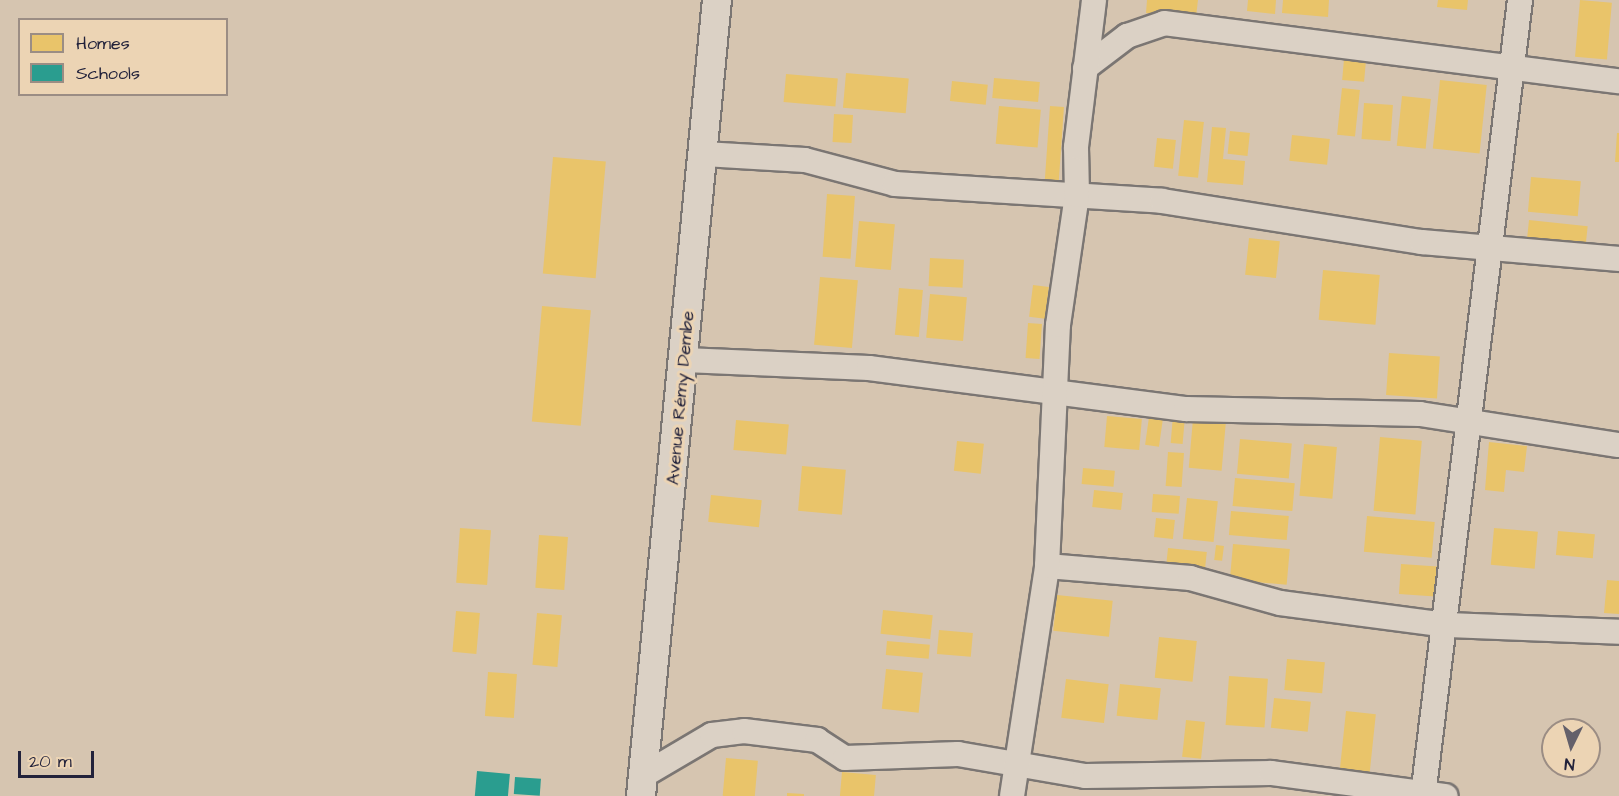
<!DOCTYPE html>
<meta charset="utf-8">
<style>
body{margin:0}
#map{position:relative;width:1619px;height:796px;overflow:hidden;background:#dfd2c1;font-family:"Architects Daughter",sans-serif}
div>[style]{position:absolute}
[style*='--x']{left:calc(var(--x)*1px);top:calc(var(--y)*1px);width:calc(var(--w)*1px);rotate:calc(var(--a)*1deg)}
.green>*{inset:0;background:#d6c5b0}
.homes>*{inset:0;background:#e9c46a;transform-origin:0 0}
.schools>*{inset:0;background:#2a9d8f;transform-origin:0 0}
.roads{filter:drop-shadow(2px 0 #7b7673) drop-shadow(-2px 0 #7b7673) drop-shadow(0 2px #7b7673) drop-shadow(0 -2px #7b7673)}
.minor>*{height:24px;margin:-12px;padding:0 12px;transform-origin:12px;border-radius:12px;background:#dbd1c5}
.tertiary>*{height:28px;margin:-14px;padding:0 14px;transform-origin:14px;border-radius:14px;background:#dbd1c5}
span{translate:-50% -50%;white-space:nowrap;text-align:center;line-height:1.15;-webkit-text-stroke:6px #ecd4b4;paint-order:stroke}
.street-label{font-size:18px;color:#22223b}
.legend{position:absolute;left:18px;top:18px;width:210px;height:78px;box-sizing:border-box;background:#ecd4b4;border:2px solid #9b8d84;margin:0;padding:8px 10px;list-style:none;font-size:18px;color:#22223b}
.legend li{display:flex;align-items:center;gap:12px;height:30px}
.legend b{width:30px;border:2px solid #9b8d84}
.north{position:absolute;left:1541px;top:718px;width:60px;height:60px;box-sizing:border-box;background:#ecd4b4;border:2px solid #9b8d84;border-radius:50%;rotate:185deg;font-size:16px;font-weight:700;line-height:24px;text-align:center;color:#22223b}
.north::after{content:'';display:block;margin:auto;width:21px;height:27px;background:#64606a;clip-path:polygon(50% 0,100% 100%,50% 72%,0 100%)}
.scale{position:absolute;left:18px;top:751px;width:76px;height:27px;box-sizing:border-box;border:3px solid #22223b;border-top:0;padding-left:8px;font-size:18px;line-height:21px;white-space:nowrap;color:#22223b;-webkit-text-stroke:4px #ecd4b4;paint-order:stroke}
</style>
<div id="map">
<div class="green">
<i style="clip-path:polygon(evenodd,0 0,1619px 0,1619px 796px,0 796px,0 0,20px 20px,226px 20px,226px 94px,20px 94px,20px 20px,0 0,1553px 730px,1589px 730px,1589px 766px,1553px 766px,1553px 730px)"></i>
</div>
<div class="homes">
<i style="clip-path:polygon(1147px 0,1198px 0,1196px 17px,1146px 13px)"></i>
<i style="clip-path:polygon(1248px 0,1276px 0,1275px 14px,1247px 11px)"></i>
<i style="clip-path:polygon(1283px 0,1329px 0,1328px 17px,1282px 13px)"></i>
<i style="clip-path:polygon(1438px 0,1468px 0,1467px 10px,1437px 7px)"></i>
<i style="left:1580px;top:0;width:32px;height:57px;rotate:5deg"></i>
<i style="left:1344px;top:59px;width:22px;height:21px;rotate:5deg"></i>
<i style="left:846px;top:73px;width:63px;height:35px;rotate:5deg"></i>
<i style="left:786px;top:74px;width:52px;height:28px;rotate:5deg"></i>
<i style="left:994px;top:78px;width:46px;height:20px;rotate:5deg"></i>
<i style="left:1440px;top:80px;width:47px;height:69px;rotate:6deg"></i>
<i style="left:952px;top:81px;width:36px;height:20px;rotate:6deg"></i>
<i style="left:1342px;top:88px;width:18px;height:47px;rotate:6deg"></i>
<i style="left:1402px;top:96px;width:29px;height:50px;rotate:6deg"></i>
<i style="left:1364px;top:103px;width:29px;height:36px;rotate:4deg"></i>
<i style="left:999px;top:106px;width:42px;height:38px;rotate:5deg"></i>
<i style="left:1050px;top:106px;width:14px;height:76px;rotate:4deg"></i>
<i style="left:834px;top:114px;width:19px;height:28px;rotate:3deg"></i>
<i style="left:1184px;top:120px;width:20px;height:56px;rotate:6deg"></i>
<i style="clip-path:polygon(1212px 127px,1226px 128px,1223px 159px,1245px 161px,1243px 185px,1207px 182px)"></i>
<i style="left:1230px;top:131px;width:20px;height:23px;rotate:6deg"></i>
<i style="clip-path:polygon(1617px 133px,1619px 133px,1619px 162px,1615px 162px)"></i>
<i style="left:1292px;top:135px;width:38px;height:26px;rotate:6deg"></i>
<i style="left:1157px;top:138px;width:19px;height:29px;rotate:6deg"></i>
<i style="left:553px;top:157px;width:53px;height:117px;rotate:5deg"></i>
<i style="left:1531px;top:177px;width:50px;height:35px;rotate:5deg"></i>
<i style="left:827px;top:194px;width:28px;height:63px;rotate:4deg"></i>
<i style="left:1529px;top:220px;width:59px;height:20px;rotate:6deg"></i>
<i style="left:859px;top:221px;width:36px;height:46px;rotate:5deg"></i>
<i style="left:1249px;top:238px;width:31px;height:37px;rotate:6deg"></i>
<i style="left:930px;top:258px;width:34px;height:28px;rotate:3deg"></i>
<i style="left:1323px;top:270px;width:57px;height:50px;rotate:5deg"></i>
<i style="left:820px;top:277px;width:38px;height:68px;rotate:5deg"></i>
<i style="left:1033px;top:285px;width:16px;height:32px;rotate:7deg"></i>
<i style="left:899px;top:288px;width:24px;height:47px;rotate:5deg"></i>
<i style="left:930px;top:294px;width:37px;height:44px;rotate:5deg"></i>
<i style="left:542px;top:306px;width:49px;height:116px;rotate:5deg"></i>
<i style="left:1028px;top:323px;width:14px;height:35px;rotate:4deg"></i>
<i style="left:1389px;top:353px;width:51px;height:42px;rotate:4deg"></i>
<i style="left:1107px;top:416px;width:35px;height:31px;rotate:5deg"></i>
<i style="left:1173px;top:416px;width:12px;height:27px;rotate:5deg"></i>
<i style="left:1149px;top:417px;width:14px;height:28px;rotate:8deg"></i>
<i style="left:1193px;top:419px;width:33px;height:49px;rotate:5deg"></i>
<i style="left:736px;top:420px;width:53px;height:30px;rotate:5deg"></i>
<i style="left:1380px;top:437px;width:42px;height:74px;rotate:5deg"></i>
<i style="left:1240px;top:439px;width:52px;height:35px;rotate:5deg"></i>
<i style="left:957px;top:441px;width:27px;height:30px;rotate:6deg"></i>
<i style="clip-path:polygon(1489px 442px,1527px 446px,1524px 472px,1506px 470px,1504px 492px,1485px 490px)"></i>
<i style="left:1304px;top:444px;width:33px;height:52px;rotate:5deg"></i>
<i style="left:1168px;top:452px;width:16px;height:34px;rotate:4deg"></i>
<i style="left:802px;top:466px;width:44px;height:45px;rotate:5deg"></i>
<i style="left:1083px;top:468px;width:32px;height:16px;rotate:5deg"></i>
<i style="left:1235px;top:478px;width:60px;height:28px;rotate:5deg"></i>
<i style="left:1094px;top:490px;width:29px;height:17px;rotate:6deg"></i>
<i style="left:1153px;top:494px;width:27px;height:18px;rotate:4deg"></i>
<i style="left:711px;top:495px;width:51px;height:27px;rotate:6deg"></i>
<i style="left:1187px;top:498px;width:31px;height:41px;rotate:6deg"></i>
<i style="left:1231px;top:511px;width:58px;height:24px;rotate:5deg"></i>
<i style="left:1367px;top:516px;width:68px;height:36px;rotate:5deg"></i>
<i style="left:1156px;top:518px;width:19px;height:19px;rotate:6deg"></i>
<i style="left:460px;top:528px;width:31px;height:55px;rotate:4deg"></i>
<i style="left:1494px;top:528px;width:44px;height:37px;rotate:5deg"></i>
<i style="left:1558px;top:531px;width:37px;height:24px;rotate:5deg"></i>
<i style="left:539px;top:535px;width:29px;height:53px;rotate:4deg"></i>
<i style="left:1233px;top:544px;width:57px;height:36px;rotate:5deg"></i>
<i style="left:1216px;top:545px;width:8px;height:15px;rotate:7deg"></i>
<i style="left:1168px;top:548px;width:39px;height:25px;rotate:6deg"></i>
<i style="left:1401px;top:564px;width:40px;height:30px;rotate:4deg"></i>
<i style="clip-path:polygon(1607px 580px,1619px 581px,1619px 614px,1604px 613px)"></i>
<i style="left:1057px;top:595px;width:56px;height:36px;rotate:6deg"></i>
<i style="left:883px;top:610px;width:50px;height:24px;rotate:6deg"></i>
<i style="left:456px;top:611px;width:24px;height:41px;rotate:5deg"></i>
<i style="left:537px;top:613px;width:25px;height:52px;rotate:5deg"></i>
<i style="left:939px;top:630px;width:34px;height:24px;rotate:5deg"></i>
<i style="left:1159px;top:637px;width:38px;height:41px;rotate:6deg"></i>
<i style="left:887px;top:641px;width:43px;height:14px;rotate:5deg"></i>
<i style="left:1287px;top:659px;width:38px;height:31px;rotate:5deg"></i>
<i style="left:886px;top:669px;width:37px;height:40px;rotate:6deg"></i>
<i style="left:488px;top:672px;width:29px;height:44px;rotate:4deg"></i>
<i style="left:1229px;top:676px;width:39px;height:49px;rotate:4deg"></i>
<i style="left:1066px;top:679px;width:43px;height:39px;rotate:7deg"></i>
<i style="left:1120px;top:684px;width:41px;height:32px;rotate:6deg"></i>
<i style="left:1274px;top:698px;width:37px;height:30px;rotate:6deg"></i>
<i style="left:1346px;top:711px;width:30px;height:61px;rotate:6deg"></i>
<i style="left:1186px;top:720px;width:19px;height:37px;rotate:6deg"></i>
<i style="left:726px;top:758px;width:32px;height:38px;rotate:5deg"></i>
<i style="left:842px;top:772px;width:34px;height:24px;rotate:5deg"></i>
<i style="clip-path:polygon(787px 793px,804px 794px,804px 796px,787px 796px)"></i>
</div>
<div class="schools">
<i style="left:477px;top:771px;width:33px;height:25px;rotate:5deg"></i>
<i style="left:515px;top:777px;width:26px;height:17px;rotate:4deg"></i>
</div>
<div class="roads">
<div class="minor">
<i style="--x:1085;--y:68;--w:53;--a:-37.3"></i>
<i style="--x:1127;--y:36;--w:39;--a:-19"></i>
<i style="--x:1164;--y:23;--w:459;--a:7.3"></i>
<i style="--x:704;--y:154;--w:101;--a:3.4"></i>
<i style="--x:805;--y:160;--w:93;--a:14.9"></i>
<i style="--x:895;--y:184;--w:268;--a:3.6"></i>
<i style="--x:1162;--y:201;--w:263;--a:9"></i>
<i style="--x:1422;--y:242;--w:198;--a:4.9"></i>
<i style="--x:685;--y:360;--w:184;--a:2.5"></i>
<i style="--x:869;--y:368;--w:320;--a:7.4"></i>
<i style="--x:1186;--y:409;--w:234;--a:1.2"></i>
<i style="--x:1420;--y:414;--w:201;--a:8.9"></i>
<i style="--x:1047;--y:566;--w:144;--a:4.8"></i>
<i style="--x:1190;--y:578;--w:93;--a:15.5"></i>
<i style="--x:1280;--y:603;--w:169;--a:7.5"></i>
<i style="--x:1448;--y:625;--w:171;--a:2.3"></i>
<i style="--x:644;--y:775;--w:79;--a:-30.5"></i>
<i style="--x:712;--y:735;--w:32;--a:-7"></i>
<i style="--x:744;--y:731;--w:74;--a:7"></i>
<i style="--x:817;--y:740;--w:33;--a:33"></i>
<i style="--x:845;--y:758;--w:113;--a:-2"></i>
<i style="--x:958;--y:754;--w:129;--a:9.8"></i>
<i style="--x:1085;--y:776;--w:186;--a:-0.9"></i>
<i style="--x:1271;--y:773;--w:176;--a:7.5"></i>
<i style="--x:1012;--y:796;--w:233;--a:-81.3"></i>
<i style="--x:1047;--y:566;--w:241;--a:-87.4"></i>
<i style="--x:1058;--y:325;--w:131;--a:-81.7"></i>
<i style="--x:1077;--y:195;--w:48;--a:-91.2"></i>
<i style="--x:1076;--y:147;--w:148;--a:-83"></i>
<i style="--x:1423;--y:796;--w:802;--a:-83.05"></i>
</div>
<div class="tertiary">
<i style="--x:641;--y:796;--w:800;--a:-84.55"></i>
</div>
</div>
<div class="street-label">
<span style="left:681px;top:398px;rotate:-85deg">Avenue Rémy Dembe</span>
</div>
<ul class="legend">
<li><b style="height:16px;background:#e9c46a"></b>Homes</li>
<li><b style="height:16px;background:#2a9d8f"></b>Schools</li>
</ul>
<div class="north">N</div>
<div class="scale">20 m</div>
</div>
